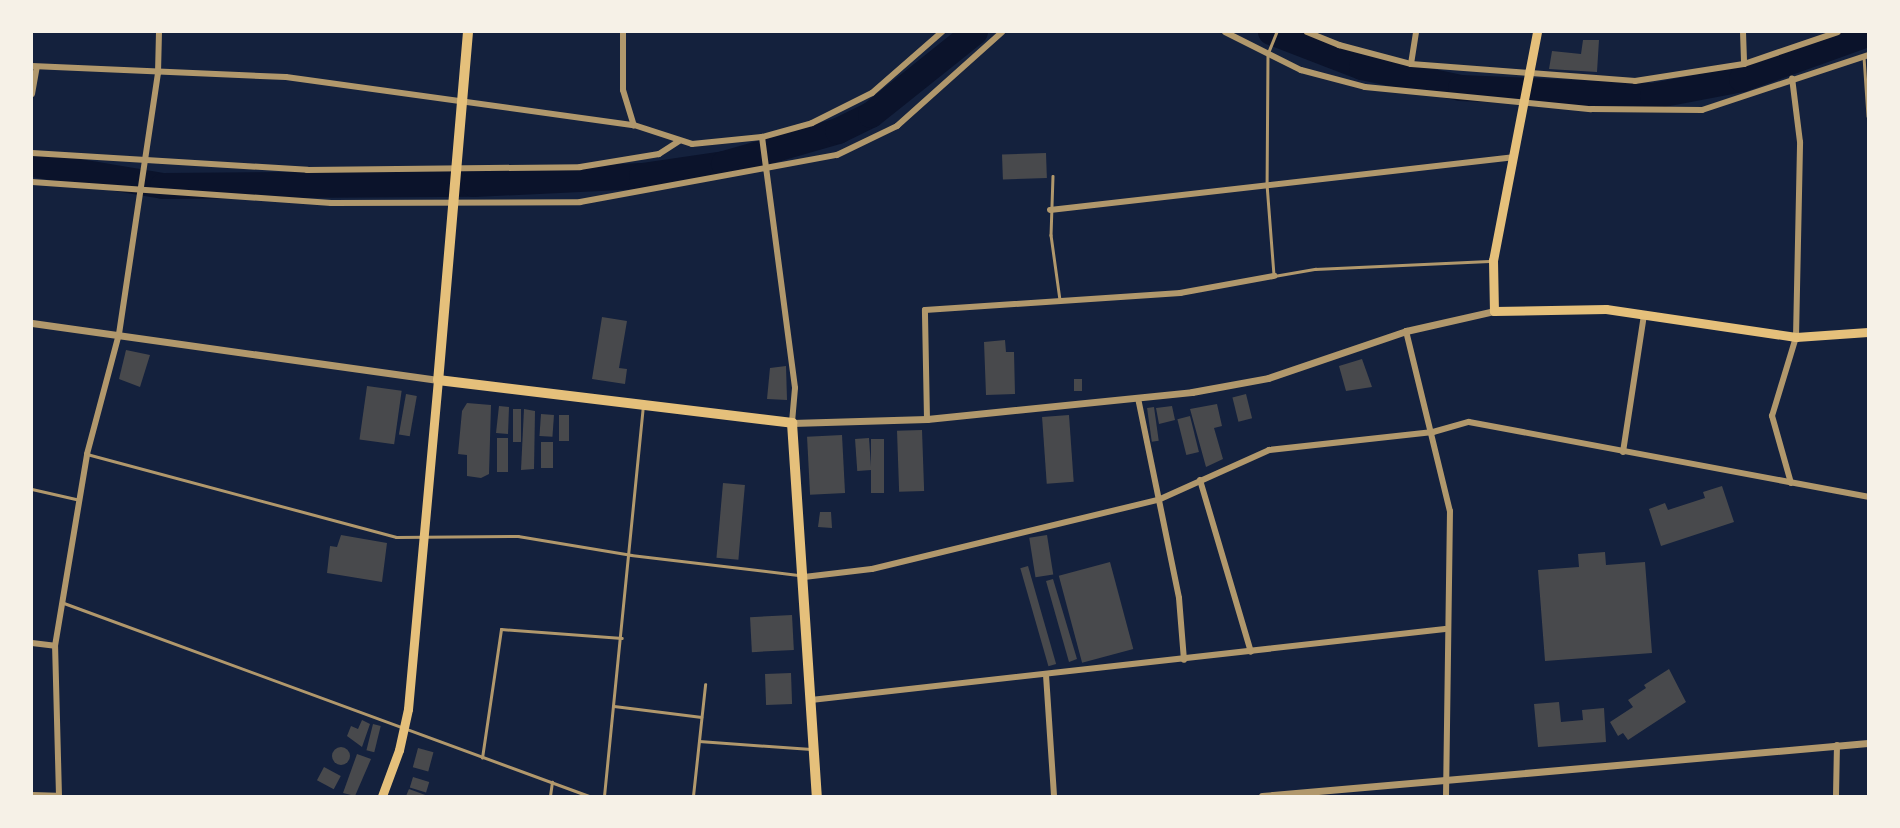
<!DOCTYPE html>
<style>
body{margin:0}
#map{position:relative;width:1900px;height:828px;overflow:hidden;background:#14213d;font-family:Barlow,sans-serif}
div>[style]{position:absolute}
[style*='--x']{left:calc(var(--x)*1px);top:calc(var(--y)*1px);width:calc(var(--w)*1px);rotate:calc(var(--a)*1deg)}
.river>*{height:26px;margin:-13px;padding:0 13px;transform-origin:13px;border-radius:13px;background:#0b132b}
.building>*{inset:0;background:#48494c;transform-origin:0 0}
.round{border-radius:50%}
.service>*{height:2.5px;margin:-1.25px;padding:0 1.25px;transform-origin:1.25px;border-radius:1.25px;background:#b1986c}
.minor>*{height:6px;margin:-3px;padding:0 3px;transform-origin:3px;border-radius:3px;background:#b1986c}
.tertiary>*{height:7px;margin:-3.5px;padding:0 3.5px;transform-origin:3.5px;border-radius:3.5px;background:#b1986c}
.secondary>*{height:9px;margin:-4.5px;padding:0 4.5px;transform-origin:4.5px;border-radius:4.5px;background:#e5c07b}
.primary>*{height:10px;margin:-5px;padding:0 5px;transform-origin:5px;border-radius:5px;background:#e5c07b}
span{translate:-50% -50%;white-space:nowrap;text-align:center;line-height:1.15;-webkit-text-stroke:7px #f6f1e7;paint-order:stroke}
.frame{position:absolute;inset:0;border:33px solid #f6f1e7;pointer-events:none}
</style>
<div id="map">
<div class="river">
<i style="--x:1271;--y:32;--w:97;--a:21"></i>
<i style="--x:1362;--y:67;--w:101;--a:12"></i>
<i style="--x:1461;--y:88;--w:192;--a:2.4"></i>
<i style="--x:1653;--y:96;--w:91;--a:-10.8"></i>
<i style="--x:1742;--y:79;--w:134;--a:-19.7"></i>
<i style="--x:32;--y:164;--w:133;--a:9.5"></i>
<i style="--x:163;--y:186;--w:311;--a:-0.4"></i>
<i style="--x:474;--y:184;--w:168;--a:-2.7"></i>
<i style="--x:642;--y:176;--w:83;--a:-8.3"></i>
<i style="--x:724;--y:164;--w:119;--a:-16.1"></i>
<i style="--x:838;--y:131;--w:37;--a:-26"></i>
<i style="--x:871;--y:115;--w:133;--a:-38.6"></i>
</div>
<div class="building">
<i style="clip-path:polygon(1583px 40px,1599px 40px,1597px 72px,1549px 69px,1552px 51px,1581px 54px)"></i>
<i style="left:1046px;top:153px;width:25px;height:44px;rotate:88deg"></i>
<i style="clip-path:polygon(602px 317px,627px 321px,619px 368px,627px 369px,625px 384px,592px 379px)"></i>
<i style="clip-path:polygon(1005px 340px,1006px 352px,1014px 352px,1015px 394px,986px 395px,984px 342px)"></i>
<i style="clip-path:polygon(126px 350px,150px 355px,140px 387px,119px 379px)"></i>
<i style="clip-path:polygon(1362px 359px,1372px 387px,1346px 391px,1339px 366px)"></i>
<i style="clip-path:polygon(786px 366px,787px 400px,767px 399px,770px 368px)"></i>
<i style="left:1074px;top:379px;width:8px;height:12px"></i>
<i style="left:367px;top:386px;width:35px;height:54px;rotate:8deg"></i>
<i style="left:406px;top:394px;width:11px;height:41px;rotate:10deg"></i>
<i style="left:1246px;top:394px;width:25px;height:14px;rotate:76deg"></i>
<i style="clip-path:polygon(467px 403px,491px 405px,489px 474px,481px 478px,467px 476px,467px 455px,458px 454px,462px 411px)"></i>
<i style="clip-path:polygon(1217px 404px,1222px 426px,1214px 428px,1223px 459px,1206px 467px,1190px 409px)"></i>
<i style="clip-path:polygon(499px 406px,509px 407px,508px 434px,496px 433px)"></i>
<i style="clip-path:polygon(1172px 406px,1175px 420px,1159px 424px,1156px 408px)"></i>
<i style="left:1154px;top:407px;width:34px;height:7px;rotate:82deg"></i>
<i style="left:513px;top:409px;width:8px;height:33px"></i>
<i style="clip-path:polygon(524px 409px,535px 411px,534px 469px,521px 470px)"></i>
<i style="left:541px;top:414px;width:13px;height:22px;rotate:4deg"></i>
<i style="left:559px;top:415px;width:10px;height:26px"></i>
<i style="left:1069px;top:415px;width:67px;height:27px;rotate:86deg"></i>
<i style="left:1190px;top:416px;width:37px;height:13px;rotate:76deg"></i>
<i style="left:922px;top:430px;width:61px;height:25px;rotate:88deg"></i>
<i style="left:842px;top:435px;width:58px;height:35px;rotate:87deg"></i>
<i style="left:497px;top:438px;width:11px;height:34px"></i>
<i style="left:869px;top:438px;width:32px;height:14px;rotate:86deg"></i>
<i style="left:871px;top:439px;width:13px;height:54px"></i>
<i style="left:541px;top:442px;width:12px;height:26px"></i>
<i style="left:723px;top:483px;width:22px;height:75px;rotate:5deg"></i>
<i style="clip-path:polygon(1722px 486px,1734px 522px,1661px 546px,1649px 509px,1665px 503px,1668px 510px,1705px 498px,1703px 492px)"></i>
<i style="clip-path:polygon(820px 512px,831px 512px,832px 528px,818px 527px)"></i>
<i style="clip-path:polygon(341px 535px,387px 543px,382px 582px,327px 573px,330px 546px,337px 547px)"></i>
<i style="left:1047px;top:535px;width:40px;height:18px;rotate:81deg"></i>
<i style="clip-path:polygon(1605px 552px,1606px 565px,1645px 562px,1652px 653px,1545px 661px,1538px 570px,1579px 567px,1578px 554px)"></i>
<i style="left:1110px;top:562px;width:90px;height:53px;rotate:75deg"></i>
<i style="left:1028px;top:566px;width:102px;height:8px;rotate:74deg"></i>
<i style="clip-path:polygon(1053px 579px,1077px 659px,1069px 662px,1046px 581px)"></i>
<i style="left:792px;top:615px;width:35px;height:42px;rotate:87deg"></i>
<i style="clip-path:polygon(1669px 669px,1686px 702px,1628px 740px,1623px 733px,1618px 736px,1610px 722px,1633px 707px,1628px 700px,1646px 688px,1644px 685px)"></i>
<i style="left:791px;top:673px;width:31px;height:26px;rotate:88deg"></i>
<i style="clip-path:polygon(1559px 702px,1561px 722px,1583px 720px,1582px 710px,1604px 708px,1606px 742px,1538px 747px,1534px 704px)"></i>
<i style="clip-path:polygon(362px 720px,370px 724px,362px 747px,347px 736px,351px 726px,358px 729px)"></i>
<i style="left:373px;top:724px;width:8px;height:27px;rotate:14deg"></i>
<i class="round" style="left:332px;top:747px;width:18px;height:18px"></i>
<i style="left:418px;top:748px;width:16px;height:20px;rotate:15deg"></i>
<i style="clip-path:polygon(357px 754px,371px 759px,355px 796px,343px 793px)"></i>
<i style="left:324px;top:767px;width:19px;height:15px;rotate:28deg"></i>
<i style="left:413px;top:777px;width:17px;height:11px;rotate:17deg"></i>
<i style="clip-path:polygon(409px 789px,428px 796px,406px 796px)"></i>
</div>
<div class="service">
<i style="--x:1277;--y:32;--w:24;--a:112"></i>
<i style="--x:1268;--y:54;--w:130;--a:90.4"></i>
<i style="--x:1267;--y:184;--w:92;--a:85.6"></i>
<i style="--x:1274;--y:276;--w:42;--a:-9.7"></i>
<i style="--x:1315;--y:269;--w:174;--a:-2.6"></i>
<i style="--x:1864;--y:57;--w:59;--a:86.1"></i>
<i style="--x:1053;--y:176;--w:59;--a:91.9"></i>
<i style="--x:1051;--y:235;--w:66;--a:82.1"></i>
<i style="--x:87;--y:454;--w:320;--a:15"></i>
<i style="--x:396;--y:537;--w:122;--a:-0.5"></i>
<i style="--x:518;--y:536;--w:115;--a:9.5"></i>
<i style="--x:631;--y:555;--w:168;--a:6.8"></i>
<i style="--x:32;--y:489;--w:49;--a:12.9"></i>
<i style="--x:64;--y:603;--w:559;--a:20.18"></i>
<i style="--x:614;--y:706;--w:88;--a:7.2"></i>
<i style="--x:699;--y:741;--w:112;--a:4.1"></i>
<i style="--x:482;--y:758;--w:130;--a:-81.6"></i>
<i style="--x:501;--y:629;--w:121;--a:4.3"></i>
<i style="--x:32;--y:793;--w:24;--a:2"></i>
<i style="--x:550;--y:796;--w:14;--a:-82"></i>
<i style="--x:604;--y:796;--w:390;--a:-84.3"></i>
<i style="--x:693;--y:796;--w:112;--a:-83.8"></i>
</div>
<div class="minor">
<i style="--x:623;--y:32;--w:58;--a:90"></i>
<i style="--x:623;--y:90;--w:37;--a:73"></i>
<i style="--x:1225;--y:32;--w:85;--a:26.6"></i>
<i style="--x:1301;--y:70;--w:66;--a:14.9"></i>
<i style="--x:1365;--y:87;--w:227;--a:5.6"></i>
<i style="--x:1591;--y:109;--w:111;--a:0.5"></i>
<i style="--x:1702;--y:110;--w:175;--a:-18.3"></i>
<i style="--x:1307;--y:32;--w:35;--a:22"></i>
<i style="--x:1339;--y:45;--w:74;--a:14.8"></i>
<i style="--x:1411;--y:64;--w:225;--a:4.3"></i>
<i style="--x:1635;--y:81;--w:110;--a:-8.9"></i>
<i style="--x:1744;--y:64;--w:99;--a:-18.8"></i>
<i style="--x:1743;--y:32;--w:32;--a:88"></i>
<i style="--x:1411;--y:64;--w:32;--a:-81"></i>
<i style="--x:32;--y:66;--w:254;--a:2.5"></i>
<i style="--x:286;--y:77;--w:351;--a:7.9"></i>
<i style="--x:634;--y:125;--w:61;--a:18.1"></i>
<i style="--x:692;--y:144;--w:70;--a:-5.7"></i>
<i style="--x:762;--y:137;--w:52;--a:-15.6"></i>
<i style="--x:812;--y:123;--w:67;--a:-26.6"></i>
<i style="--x:872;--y:93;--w:93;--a:-41.1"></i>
<i style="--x:32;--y:94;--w:27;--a:-80"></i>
<i style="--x:762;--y:137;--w:253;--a:82.5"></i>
<i style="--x:795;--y:388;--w:35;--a:95"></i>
<i style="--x:32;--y:153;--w:276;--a:3.5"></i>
<i style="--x:307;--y:170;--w:273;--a:-0.6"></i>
<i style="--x:580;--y:167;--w:80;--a:-9.3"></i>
<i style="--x:659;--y:154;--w:24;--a:-33"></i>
<i style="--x:32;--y:182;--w:300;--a:4"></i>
<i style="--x:331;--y:203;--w:249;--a:-0.2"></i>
<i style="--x:580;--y:202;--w:261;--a:-10.4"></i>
<i style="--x:837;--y:155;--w:67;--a:-25.8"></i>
<i style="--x:897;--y:126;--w:141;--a:-41.8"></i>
<i style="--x:1050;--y:210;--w:466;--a:-6.5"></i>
<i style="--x:1406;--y:331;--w:185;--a:76.3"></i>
<i style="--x:1450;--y:511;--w:285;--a:90.8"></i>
<i style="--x:1138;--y:398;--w:204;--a:78.4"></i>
<i style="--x:1179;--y:598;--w:62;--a:85.4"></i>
<i style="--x:927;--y:419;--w:109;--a:-91.1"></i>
<i style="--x:925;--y:310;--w:256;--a:-3.8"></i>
<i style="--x:1180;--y:293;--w:96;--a:-10.3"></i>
<i style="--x:1623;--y:452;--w:139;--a:-81.3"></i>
<i style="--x:1200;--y:480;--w:179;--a:73.5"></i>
<i style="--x:1791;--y:483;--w:70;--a:-105.8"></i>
<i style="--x:1772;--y:416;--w:83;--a:-73.1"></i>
<i style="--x:1796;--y:337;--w:195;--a:-88.8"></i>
<i style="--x:1800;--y:142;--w:64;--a:-97.1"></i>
<i style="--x:804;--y:577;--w:68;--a:-6.7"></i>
<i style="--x:872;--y:569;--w:294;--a:-13.6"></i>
<i style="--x:1158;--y:500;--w:122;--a:-24.2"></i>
<i style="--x:1269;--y:450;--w:165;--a:-6.3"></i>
<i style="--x:1433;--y:432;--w:37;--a:-16"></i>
<i style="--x:1469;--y:422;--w:406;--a:10.6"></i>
<i style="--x:32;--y:643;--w:23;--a:7"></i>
<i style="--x:1046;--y:675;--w:121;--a:86.2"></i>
<i style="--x:811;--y:700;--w:638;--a:-6.39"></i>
<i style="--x:59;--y:796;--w:150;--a:-91.5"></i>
<i style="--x:55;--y:646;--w:195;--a:-80.5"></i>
<i style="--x:87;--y:454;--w:124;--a:-75.1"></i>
<i style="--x:119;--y:334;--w:264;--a:-81.5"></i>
<i style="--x:158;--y:73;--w:41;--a:-88.6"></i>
<i style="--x:1836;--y:796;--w:51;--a:-88.9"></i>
</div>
<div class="tertiary">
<i style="--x:32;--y:323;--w:410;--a:8"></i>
<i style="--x:792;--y:423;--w:135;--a:-1.7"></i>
<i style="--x:927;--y:419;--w:266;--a:-5.8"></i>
<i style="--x:1192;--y:392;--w:77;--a:-10.4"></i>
<i style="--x:1268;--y:378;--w:146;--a:-18.8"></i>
<i style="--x:1406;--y:331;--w:90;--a:-12.8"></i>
<i style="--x:1262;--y:796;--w:608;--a:-5"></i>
</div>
<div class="secondary">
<i style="--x:1537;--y:32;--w:232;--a:100.9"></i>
<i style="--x:1493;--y:260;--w:51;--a:88.9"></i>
<i style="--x:1494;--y:311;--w:112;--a:-1"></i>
<i style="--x:1606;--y:309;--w:192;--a:8.4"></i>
<i style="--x:1796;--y:337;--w:72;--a:-4"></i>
<i style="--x:382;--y:796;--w:49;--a:-69.7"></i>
<i style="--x:399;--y:750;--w:42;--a:-77.6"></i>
<i style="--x:408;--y:709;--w:330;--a:-84.8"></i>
</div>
<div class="primary">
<i style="--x:468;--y:32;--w:349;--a:94.9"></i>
<i style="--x:438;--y:380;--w:357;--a:6.9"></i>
<i style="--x:792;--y:423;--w:374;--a:86.2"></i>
</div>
<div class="frame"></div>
</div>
